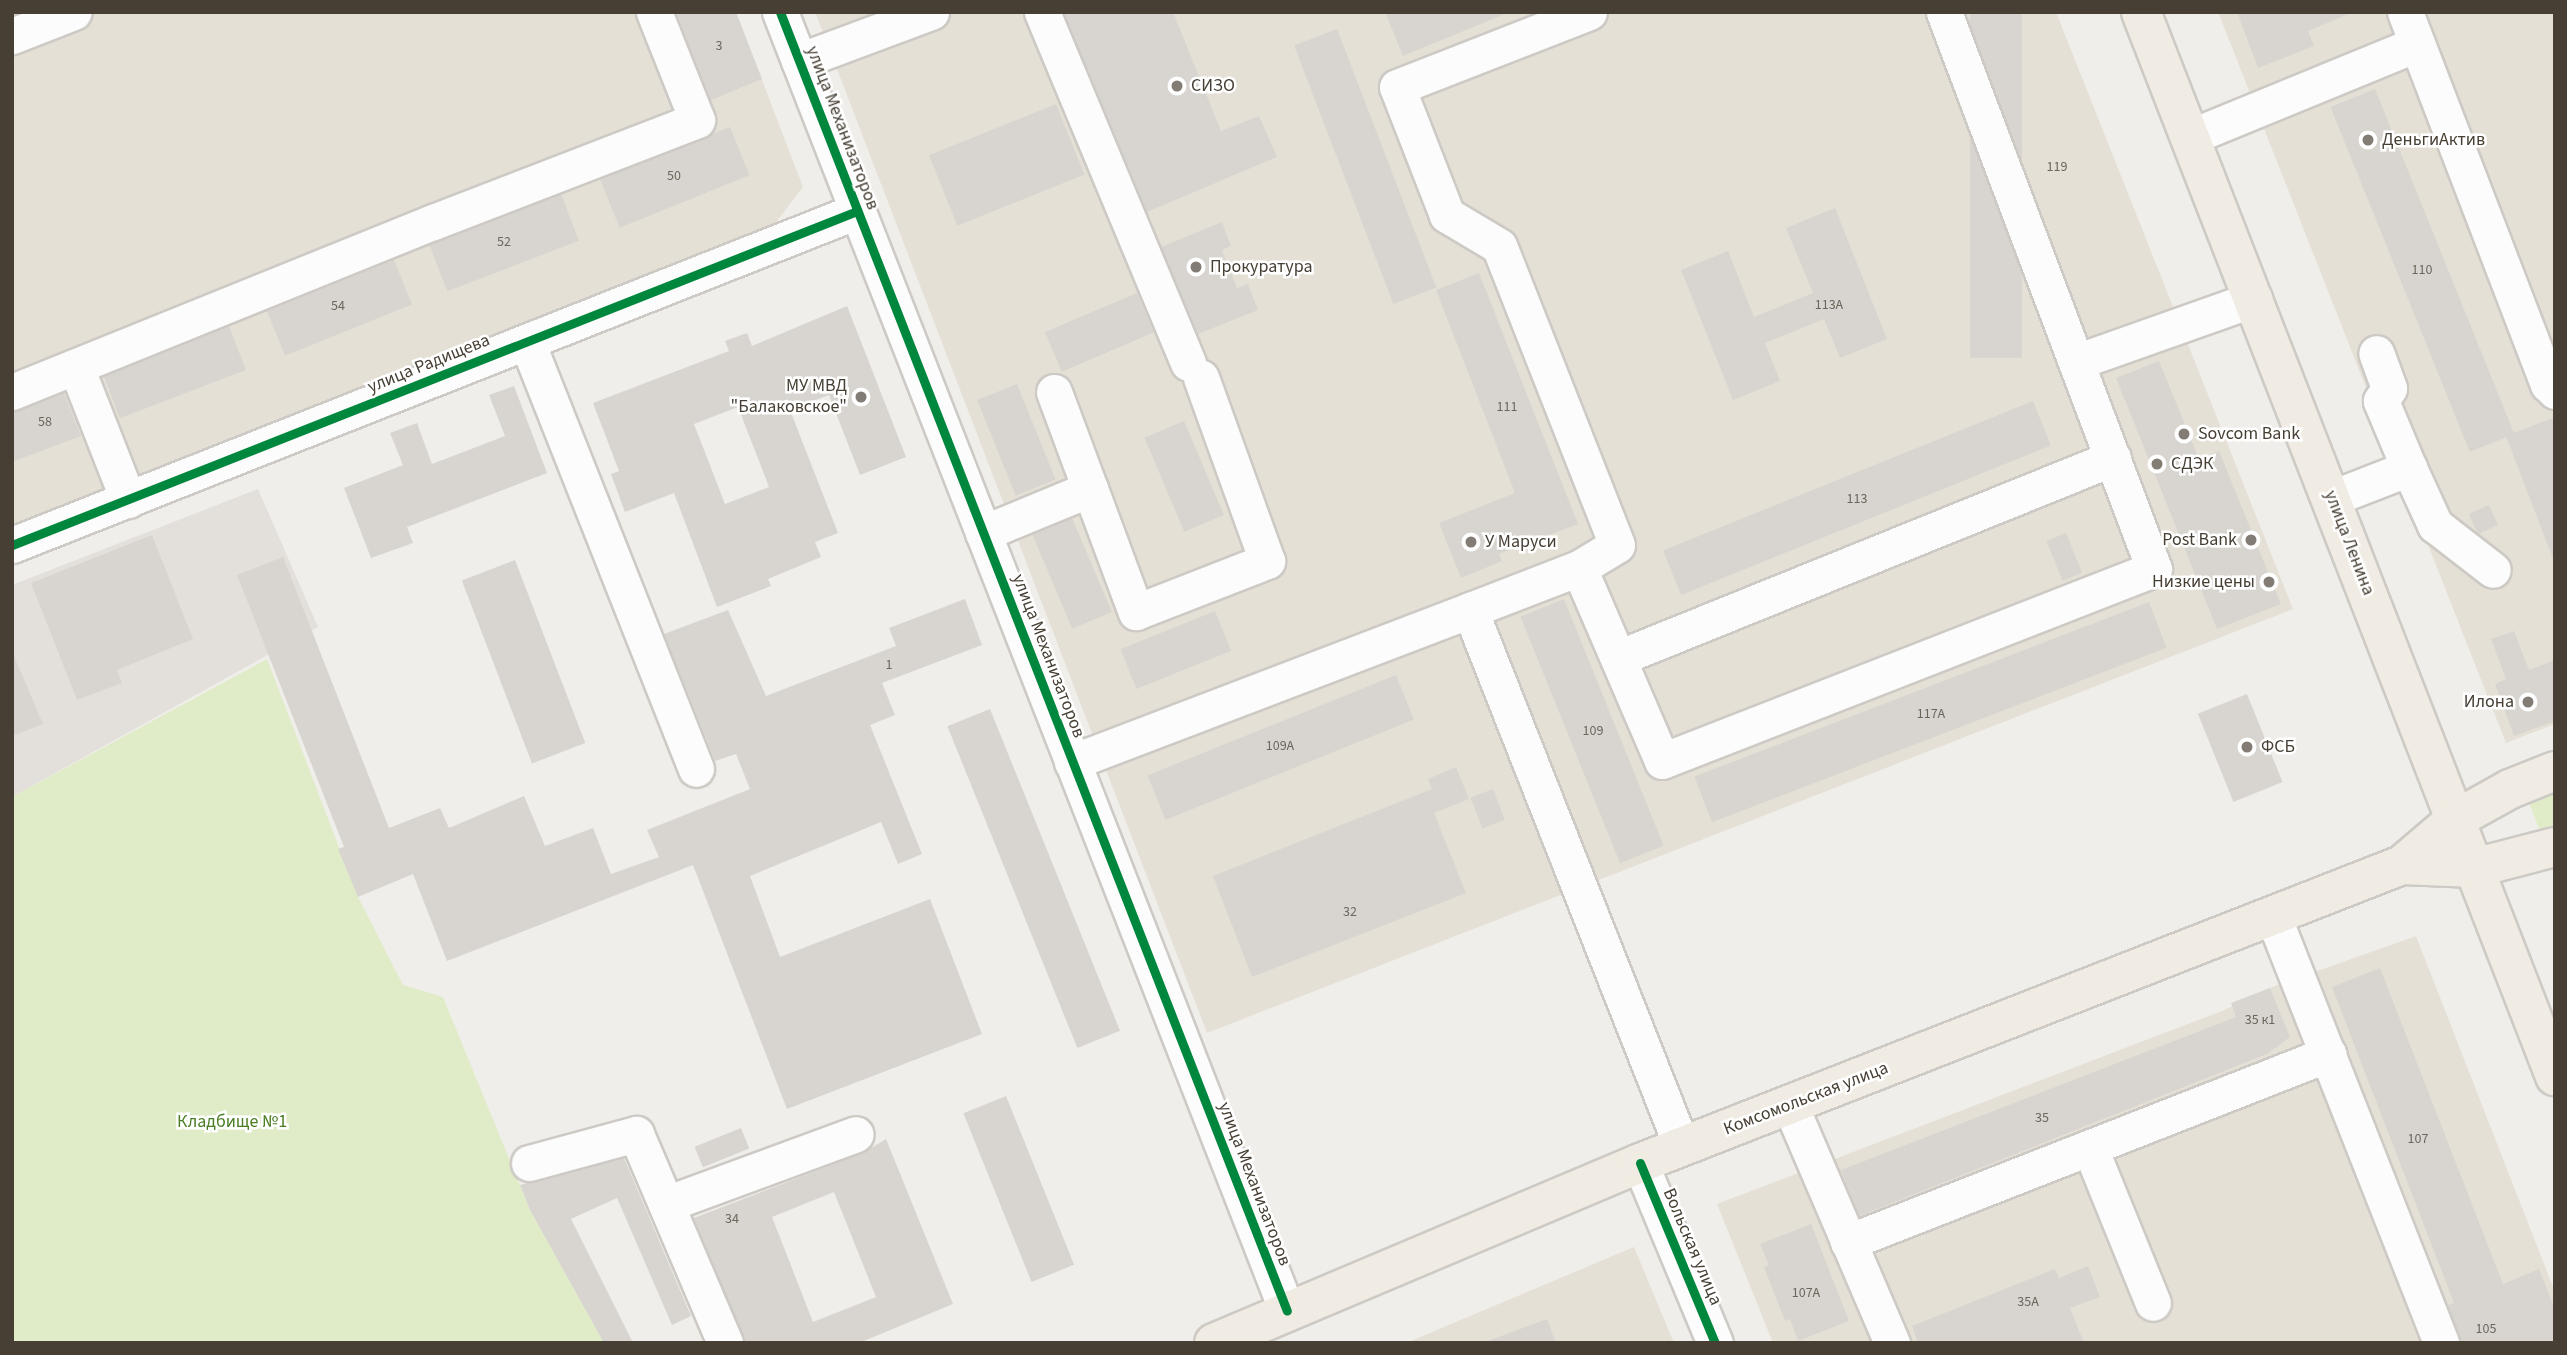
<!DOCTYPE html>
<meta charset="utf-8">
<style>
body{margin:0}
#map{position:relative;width:2567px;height:1355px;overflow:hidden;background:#f0eeea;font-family:"Source Sans 3",sans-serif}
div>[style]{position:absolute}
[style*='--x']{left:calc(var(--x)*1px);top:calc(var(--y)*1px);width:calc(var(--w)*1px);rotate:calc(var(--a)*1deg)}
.residential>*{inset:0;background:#e5e0d6}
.industrial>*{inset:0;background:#e3dfda}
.green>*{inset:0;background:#dfecc7}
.building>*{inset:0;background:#d8d5d0;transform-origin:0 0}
.roads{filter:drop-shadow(2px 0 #cdcac5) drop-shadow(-2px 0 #cdcac5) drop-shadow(0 2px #cdcac5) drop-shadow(0 -2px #cdcac5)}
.minor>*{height:35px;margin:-17.5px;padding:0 17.5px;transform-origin:17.5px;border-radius:17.5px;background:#fdfcfc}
.major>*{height:38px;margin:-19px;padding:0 19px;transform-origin:19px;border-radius:19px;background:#f1ece3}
.cycleway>*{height:9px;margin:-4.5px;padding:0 4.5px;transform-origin:4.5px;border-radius:4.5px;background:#00873e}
.dots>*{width:19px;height:19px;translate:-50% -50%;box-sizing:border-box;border:4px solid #fff;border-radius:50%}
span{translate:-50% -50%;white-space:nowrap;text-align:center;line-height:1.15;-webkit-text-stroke:5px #fff;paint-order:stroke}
.number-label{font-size:14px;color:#6d665c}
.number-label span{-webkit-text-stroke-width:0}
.poi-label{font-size:18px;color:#473f34}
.left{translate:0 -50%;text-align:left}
.right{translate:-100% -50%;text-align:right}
.street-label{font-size:18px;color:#473f34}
.park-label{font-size:18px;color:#4a7d24}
.frame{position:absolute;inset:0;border:14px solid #473f34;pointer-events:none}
</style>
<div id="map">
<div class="residential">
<i style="clip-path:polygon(12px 12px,736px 12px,803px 187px,774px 225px,12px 527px)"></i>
<i style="clip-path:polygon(815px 12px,2056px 12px,2293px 609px,1207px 1033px)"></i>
<i style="clip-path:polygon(2218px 12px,2555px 12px,2555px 724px,2506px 743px)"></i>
<i style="clip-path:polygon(2416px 936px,2555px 1292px,2555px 1343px,1773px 1343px,1717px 1204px,2222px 1011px,2270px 988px)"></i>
<i style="clip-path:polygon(1634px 1247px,1674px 1343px,1406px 1343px)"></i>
</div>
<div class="industrial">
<i style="clip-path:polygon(258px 489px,318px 627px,12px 797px,12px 585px)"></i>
</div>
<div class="green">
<i style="clip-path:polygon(267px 659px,358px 897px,403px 985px,443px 997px,530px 1210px,604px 1343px,12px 1343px,12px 797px)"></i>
<i style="clip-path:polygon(2555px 787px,2555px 835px,2541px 834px,2530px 805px,2533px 795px)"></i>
</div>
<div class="building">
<i style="clip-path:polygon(676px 12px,736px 12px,762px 79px,711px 100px)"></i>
<i style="clip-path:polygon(1064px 12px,1173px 12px,1221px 131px,1259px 116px,1277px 157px,1147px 212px)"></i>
<i style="clip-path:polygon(1385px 12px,1507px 12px,1507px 13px,1403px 56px)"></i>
<i style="left:1970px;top:12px;width:52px;height:346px"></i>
<i style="clip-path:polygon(2237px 12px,2351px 12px,2351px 13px,2308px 31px,2314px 46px,2258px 68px)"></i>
<i style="left:1337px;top:29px;width:277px;height:46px;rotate:69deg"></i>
<i style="left:2375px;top:89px;width:372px;height:48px;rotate:68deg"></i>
<i style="left:1056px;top:104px;width:76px;height:137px;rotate:68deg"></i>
<i style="left:730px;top:127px;width:52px;height:140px;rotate:68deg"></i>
<i style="left:561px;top:194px;width:50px;height:141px;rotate:69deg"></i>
<i style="clip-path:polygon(1835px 208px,1887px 339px,1840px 358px,1824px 319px,1765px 343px,1780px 381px,1733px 400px,1681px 270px,1728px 251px,1754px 317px,1813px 293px,1786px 228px)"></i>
<i style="clip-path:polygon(1222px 222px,1231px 246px,1222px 250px,1237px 288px,1248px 284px,1258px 310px,1198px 334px,1161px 247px)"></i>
<i style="left:394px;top:260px;width:48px;height:137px;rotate:68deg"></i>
<i style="clip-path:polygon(1479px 273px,1578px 524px,1499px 554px,1502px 561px,1461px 578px,1439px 523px,1515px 493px,1436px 290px)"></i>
<i style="left:1137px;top:293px;width:43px;height:100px;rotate:67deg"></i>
<i style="clip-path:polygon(evenodd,847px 306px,906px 457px,860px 475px,829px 395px,790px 410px,838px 533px,815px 542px,821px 557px,768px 579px,771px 586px,717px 607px,674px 493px,625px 512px,611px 474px,619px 471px,593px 403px,729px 351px,725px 341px,747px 333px,752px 346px,847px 306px,738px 407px,769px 487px,725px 504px,694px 424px,738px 407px)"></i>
<i style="left:229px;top:326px;width:47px;height:135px;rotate:69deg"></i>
<i style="clip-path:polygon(2159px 361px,2199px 459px,2219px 451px,2281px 604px,2217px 629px,2116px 378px)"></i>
<i style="left:1017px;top:384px;width:103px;height:43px;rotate:68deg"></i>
<i style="clip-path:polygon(514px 386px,547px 473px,407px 527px,413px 543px,371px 558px,344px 488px,403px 465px,390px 433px,417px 423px,432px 464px,505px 436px,489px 395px)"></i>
<i style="clip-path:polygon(64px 393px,81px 436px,12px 462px,12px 412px)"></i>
<i style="left:2033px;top:401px;width:48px;height:399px;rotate:68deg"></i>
<i style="clip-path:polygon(2555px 417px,2555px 559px,2553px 559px,2506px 436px)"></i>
<i style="left:1184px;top:421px;width:102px;height:43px;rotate:67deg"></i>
<i style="left:2489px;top:505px;width:22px;height:22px;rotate:66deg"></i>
<i style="left:1072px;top:518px;width:102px;height:43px;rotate:67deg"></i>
<i style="left:2066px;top:533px;width:43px;height:21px;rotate:68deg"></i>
<i style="clip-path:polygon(152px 535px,193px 639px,117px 670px,122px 683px,77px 700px,31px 583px)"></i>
<i style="clip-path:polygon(283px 557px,389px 828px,440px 808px,449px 828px,524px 796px,545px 846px,593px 828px,611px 874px,659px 857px,647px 830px,750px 789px,736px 754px,715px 761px,664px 634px,728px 610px,766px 696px,896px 646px,889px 628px,965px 599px,982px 645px,882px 683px,895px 715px,870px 725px,922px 854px,898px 864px,881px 822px,750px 876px,780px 957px,930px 899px,982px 1034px,787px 1109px,693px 865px,447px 961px,413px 874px,358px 897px,338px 849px,344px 847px,237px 575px)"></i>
<i style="left:515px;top:560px;width:196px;height:57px;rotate:69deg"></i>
<i style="left:1564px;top:599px;width:266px;height:47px;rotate:68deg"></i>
<i style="left:2149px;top:602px;width:49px;height:487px;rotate:69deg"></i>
<i style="left:1215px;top:611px;width:43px;height:102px;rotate:68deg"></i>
<i style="clip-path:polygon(2514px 631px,2529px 670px,2555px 660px,2555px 721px,2514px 736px,2495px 684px,2506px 679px,2491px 639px)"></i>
<i style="clip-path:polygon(12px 651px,43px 724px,12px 736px)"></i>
<i style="left:1396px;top:675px;width:48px;height:268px;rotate:68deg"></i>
<i style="left:2247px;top:694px;width:95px;height:53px;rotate:68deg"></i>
<i style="left:990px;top:709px;width:347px;height:46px;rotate:68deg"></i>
<i style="clip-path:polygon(1456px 767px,1469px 799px,1434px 813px,1466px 893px,1252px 977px,1213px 876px,1432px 789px,1428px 779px)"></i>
<i style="left:1493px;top:789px;width:33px;height:24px;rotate:69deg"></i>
<i style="clip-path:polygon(2380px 968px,2503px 1284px,2539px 1269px,2555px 1309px,2555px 1343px,2461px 1343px,2448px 1305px,2454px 1303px,2332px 987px)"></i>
<i style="clip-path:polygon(2270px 988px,2290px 1037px,2267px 1054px,1859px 1216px,1841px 1170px,2236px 1017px,2231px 1003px)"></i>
<i style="left:1006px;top:1096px;width:182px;height:46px;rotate:68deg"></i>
<i style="left:741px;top:1128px;width:22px;height:50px;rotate:68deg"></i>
<i style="clip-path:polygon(evenodd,886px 1139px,953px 1304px,859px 1343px,745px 1343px,694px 1218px,863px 1153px,886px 1139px,834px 1192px,876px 1297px,813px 1322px,772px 1217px,834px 1192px)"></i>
<i style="clip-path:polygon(624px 1158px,691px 1316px,672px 1325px,617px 1198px,571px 1219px,633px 1343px,604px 1343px,530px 1210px,520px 1185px)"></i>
<i style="clip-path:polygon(1811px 1224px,1849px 1321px,1798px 1341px,1790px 1319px,1785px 1321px,1764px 1267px,1769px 1265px,1760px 1244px)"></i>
<i style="clip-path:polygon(2088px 1266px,2100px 1297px,2070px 1308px,2084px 1343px,1918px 1343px,1912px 1326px,2055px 1269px,2059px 1278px)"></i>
<i style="clip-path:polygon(1547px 1319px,1556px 1343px,1489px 1343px,1488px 1341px)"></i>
</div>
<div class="roads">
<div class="minor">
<i style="--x:780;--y:12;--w:1394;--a:68.68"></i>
<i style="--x:1042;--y:12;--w:380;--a:67.4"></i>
<i style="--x:2405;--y:12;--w:399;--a:69"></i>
<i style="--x:2548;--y:384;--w:10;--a:45"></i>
<i style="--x:12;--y:36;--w:66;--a:-21.2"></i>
<i style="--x:799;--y:61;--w:141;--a:-20.4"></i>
<i style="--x:2190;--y:137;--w:245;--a:-22.3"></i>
<i style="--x:527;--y:342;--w:459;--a:68.4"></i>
<i style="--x:2076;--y:362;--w:189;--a:-19.5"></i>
<i style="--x:76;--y:367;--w:143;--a:68.6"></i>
<i style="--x:12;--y:392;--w:454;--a:-22"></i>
<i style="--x:433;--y:222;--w:283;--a:-21.1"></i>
<i style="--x:697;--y:120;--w:116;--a:-111.7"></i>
<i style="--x:1054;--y:392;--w:235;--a:69.6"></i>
<i style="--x:1136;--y:612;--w:141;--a:-21.3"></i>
<i style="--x:1267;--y:561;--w:195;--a:-109.8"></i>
<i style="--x:2409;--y:468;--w:63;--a:65.5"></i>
<i style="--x:2435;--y:525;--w:73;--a:37.8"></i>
<i style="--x:2332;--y:498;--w:83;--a:-21.3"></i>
<i style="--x:2409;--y:468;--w:73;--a:-112.7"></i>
<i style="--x:2381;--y:401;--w:15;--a:-58"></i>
<i style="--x:2389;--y:388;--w:37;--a:-110"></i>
<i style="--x:983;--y:533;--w:116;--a:-22.4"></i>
<i style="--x:12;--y:545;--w:909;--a:-21.57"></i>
<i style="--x:1579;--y:568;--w:44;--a:-31.2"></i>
<i style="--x:1617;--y:545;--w:321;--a:-111.5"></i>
<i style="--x:1499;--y:246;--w:61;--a:-149.2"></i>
<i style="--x:1447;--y:215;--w:137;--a:-111.3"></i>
<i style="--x:1397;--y:87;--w:206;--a:-21.3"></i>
<i style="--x:1470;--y:610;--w:117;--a:-21.1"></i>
<i style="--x:1579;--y:568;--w:210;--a:66.7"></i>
<i style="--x:1662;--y:761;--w:528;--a:-21.32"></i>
<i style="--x:2154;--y:569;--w:595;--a:-110.66"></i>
<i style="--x:1618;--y:658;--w:534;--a:-22"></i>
<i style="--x:1072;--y:762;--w:426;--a:-20.9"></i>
<i style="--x:1470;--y:610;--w:577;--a:68.46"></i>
<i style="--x:2273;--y:916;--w:459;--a:68.5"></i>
<i style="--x:1790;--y:1105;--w:259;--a:66.8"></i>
<i style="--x:2090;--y:1148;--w:167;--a:67.9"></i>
<i style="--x:529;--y:1163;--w:111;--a:-15.2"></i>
<i style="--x:636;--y:1134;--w:227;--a:66.9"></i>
<i style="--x:1640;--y:1163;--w:195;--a:67.4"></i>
<i style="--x:666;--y:1204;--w:202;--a:-20.2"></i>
<i style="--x:1848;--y:1242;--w:516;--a:-21.39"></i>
</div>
<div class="major">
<i style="--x:2141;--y:12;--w:1142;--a:68.74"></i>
<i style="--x:2402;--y:865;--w:72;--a:2.4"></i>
<i style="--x:2474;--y:868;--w:84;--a:-14.5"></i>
<i style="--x:1214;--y:1343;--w:462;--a:-22.9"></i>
<i style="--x:1640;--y:1163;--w:818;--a:-21.36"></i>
<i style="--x:2402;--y:865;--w:71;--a:-40.4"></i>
<i style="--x:2456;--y:819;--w:62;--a:-29.1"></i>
<i style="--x:2510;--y:789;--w:48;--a:-21.8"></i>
</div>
</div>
<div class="cycleway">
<i style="--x:780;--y:12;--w:1394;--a:68.68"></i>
<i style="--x:12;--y:545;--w:909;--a:-21.57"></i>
<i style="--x:1640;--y:1163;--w:195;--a:67.4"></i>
</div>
<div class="dots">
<i style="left:1177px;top:86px;background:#827c74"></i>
<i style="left:2368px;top:140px;background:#827c74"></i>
<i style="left:1196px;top:267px;background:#827c74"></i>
<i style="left:861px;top:397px;background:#827c74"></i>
<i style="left:2184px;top:434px;background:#827c74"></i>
<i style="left:2157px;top:464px;background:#827c74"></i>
<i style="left:2251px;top:540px;background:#827c74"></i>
<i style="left:1471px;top:542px;background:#827c74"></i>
<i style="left:2269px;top:582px;background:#827c74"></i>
<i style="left:2528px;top:702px;background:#827c74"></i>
<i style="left:2247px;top:747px;background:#827c74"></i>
</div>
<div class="number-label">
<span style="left:719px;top:46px">3</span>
<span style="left:2057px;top:167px">119</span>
<span style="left:674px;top:176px">50</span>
<span style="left:504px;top:242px">52</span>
<span style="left:2422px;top:270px">110</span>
<span style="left:1829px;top:305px">113А</span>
<span style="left:338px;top:306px">54</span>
<span style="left:1507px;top:407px">111</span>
<span style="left:45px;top:422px">58</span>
<span style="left:1857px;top:499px">113</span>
<span style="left:889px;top:665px">1</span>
<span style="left:1931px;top:714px">117А</span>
<span style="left:1593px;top:731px">109</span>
<span style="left:1280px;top:746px">109А</span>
<span style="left:1350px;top:912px">32</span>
<span style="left:2260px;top:1020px">35 к1</span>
<span style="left:2042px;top:1118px">35</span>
<span style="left:2418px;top:1139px">107</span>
<span style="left:732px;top:1219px">34</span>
<span style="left:1806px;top:1293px">107А</span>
<span style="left:2028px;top:1302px">35А</span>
<span style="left:2486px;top:1329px">105</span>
</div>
<div class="poi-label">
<span class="left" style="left:1191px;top:86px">СИЗО</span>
<span class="left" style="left:2382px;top:140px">ДеньгиАктив</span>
<span class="left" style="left:1210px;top:267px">Прокуратура</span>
<span class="right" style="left:847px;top:397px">МУ МВД<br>"Балаковское"</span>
<span class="left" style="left:2198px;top:434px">Sovcom Bank</span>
<span class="left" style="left:2171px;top:464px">СДЭК</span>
<span class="right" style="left:2237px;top:540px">Post Bank</span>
<span class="left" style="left:1485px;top:542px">У Маруси</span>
<span class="right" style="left:2255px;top:582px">Низкие цены</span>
<span class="right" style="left:2514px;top:702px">Илона</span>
<span class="left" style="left:2261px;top:747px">ФСБ</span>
</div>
<div class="street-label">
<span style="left:842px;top:128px;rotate:69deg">улица Механизаторов</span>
<span style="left:429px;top:364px;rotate:-22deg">улица Радищева</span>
<span style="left:2349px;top:543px;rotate:69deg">улица Ленина</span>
<span style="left:1048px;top:656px;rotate:69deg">улица Механизаторов</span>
<span style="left:1806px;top:1099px;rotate:-21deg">Комсомольская улица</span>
<span style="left:1254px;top:1184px;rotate:69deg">улица Механизаторов</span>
<span style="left:1692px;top:1247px;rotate:67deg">Вольская улица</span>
</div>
<div class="park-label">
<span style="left:232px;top:1122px">Кладбище №1</span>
</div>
<div class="frame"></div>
</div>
